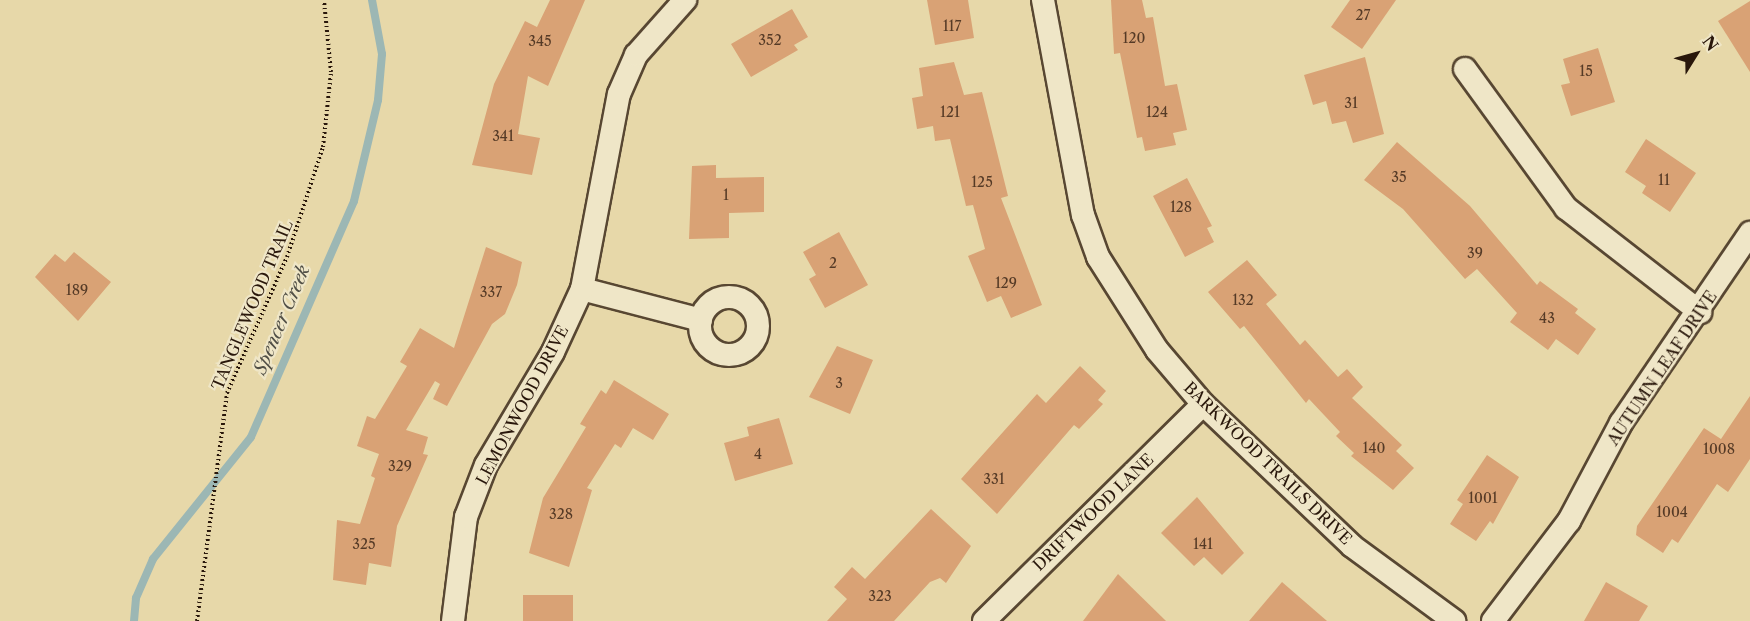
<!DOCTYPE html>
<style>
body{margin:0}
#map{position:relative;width:1750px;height:621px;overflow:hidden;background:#e7d8a9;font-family:"Libre Caslon Text",serif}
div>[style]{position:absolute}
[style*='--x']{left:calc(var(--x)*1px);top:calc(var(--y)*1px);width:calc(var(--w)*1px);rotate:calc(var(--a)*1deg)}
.stream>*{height:8px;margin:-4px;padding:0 4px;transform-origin:4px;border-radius:4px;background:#9cb7b4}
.building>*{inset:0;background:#d9a275;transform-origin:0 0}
.path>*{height:4px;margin-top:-2px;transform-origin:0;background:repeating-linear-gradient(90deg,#29170b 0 1.5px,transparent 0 4.5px)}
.roads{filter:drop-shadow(2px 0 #584732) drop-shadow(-2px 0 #584732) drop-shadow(0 2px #584732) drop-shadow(0 -2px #584732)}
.minor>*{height:22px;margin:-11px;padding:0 11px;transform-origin:11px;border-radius:11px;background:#efe6c7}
.minor>.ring{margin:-11px;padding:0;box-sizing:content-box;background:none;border:22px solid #efe6c7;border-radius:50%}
span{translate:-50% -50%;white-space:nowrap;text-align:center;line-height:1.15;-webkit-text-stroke:4.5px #efe6c7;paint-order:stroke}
.number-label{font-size:14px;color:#553a26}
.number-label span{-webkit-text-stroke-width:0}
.street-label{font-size:16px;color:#29170b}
.water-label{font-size:18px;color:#514f46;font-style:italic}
.north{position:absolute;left:1666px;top:24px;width:60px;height:60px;-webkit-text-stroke:4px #efe6c7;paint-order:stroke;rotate:53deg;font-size:16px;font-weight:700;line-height:24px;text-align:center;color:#29170b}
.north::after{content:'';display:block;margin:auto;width:21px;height:27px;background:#29170b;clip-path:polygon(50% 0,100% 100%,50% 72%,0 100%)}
</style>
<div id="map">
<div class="stream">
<i style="--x:134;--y:621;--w:23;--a:-85"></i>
<i style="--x:136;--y:598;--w:43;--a:-66.4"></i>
<i style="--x:153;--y:559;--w:156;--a:-51.2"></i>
<i style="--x:251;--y:437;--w:257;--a:-66.4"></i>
<i style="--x:354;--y:201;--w:104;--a:-76.6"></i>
<i style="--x:378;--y:100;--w:46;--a:-85"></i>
<i style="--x:382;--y:54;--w:55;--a:-100.5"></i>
</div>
<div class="building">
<i style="clip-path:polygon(550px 0,585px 0,548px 86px,528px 76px,518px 134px,540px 138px,532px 175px,472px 165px,494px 84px,525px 21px,537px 27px)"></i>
<i style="clip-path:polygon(927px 0,968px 0,974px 38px,935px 45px)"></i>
<i style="clip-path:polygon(1111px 0,1142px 0,1146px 18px,1153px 17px,1165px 86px,1177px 84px,1187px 130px,1173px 133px,1176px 145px,1145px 151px,1142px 137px,1137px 138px,1120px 53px,1114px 54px)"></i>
<i style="clip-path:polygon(1350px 0,1396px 0,1362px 49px,1331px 27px)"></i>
<i style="clip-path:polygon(1750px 1px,1750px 72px,1718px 21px)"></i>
<i style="clip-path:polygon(792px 9px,808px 37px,794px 45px,798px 50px,751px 77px,731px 44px)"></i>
<i style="clip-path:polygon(1598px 48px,1615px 102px,1571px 116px,1561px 85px,1570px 83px,1563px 59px)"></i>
<i style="clip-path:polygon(1365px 57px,1384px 134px,1353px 143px,1346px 121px,1332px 124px,1326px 101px,1313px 105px,1304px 75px)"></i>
<i style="clip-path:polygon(954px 62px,964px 95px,982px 92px,1008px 196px,1001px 198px,1042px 305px,1011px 318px,1001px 296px,987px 302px,968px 256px,985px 249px,973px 205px,966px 206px,950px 139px,935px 141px,933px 126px,917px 129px,912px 98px,923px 96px,919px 68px)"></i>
<i style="clip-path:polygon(1646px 139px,1696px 173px,1670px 212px,1642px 193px,1646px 186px,1625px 172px)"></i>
<i style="clip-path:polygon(1397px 142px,1470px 206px,1537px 285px,1540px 281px,1578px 309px,1575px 313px,1596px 329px,1578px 355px,1556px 339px,1548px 350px,1510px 322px,1517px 313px,1477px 269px,1465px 279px,1403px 209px,1364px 180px)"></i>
<i style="clip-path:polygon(716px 165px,716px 178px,764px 177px,764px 212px,729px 213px,729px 238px,689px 239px,692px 166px)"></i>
<i style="clip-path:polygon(1187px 178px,1212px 226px,1207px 228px,1214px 242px,1185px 257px,1153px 196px)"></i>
<i style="clip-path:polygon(839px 232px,868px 285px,825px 308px,809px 279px,816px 275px,803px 252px)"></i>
<i style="clip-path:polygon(486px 247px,522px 262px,517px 285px,505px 314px,492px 324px,447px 406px,433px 399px,440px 384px,435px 381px,406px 430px,428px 437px,423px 454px,428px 455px,397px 526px,391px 567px,369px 563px,366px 585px,333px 580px,337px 520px,360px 524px,375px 478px,371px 476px,379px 454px,357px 446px,367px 416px,375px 419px,407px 366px,400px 362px,420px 328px,454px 348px)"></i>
<i style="clip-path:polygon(74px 252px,111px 282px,78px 321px,35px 277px,55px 254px,65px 262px)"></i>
<i style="clip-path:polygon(1247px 260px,1277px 295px,1266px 304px,1300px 345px,1305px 340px,1338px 377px,1347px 369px,1363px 387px,1352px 398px,1402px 445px,1396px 451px,1414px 468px,1393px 490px,1351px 456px,1354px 453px,1336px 436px,1340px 432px,1309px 399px,1306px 403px,1244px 326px,1240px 329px,1208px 292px)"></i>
<i style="clip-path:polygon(837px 346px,873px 360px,850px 414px,809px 397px)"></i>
<i style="clip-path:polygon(1080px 366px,1106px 391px,1098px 400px,1103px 404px,1079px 429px,1074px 425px,997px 514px,961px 479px,1037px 394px,1046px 403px)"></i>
<i style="clip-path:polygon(614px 380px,669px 414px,653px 440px,633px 428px,621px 448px,615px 444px,587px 488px,592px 490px,569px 567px,529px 553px,543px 498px,586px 427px,580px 424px,601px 390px,606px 394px)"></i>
<i style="clip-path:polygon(1750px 396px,1750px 459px,1728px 492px,1717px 484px,1678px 543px,1672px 539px,1663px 553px,1636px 535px,1637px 526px,1704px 428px,1721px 439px)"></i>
<i style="clip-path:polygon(779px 418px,793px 464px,735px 481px,724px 443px,749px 436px,747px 427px)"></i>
<i style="clip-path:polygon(1487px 455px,1519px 477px,1493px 524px,1490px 521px,1476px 541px,1450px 524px,1463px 504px,1457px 500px)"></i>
<i style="clip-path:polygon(1197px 497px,1244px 553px,1222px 575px,1204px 557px,1194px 566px,1161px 533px)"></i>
<i style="clip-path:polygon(931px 509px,971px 546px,946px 583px,940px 578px,930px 582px,894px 621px,827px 621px,847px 599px,834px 587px,852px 567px,865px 579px)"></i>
<i style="clip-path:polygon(1118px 574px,1166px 621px,1083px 621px)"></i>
<i style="clip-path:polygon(1282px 582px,1327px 621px,1249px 621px)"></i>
<i style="clip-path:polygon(1606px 582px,1648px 606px,1639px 621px,1584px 621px)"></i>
<i style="left:523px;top:595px;width:50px;height:26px"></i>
</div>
<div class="path">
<i style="--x:197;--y:621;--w:230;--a:-82.5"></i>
<i style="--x:227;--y:393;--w:149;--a:-66.2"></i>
<i style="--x:287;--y:257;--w:116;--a:-71.9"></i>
<i style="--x:323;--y:147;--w:75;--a:-83.9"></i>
<i style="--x:331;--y:72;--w:72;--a:-95.6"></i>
</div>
<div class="roads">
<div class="minor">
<i style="--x:1043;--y:0;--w:219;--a:79.5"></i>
<i style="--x:1083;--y:215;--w:45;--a:70.3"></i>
<i style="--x:1098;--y:257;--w:110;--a:57.6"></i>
<i style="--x:1157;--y:350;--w:71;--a:49.6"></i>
<i style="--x:1203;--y:404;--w:206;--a:43.6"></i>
<i style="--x:1352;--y:546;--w:127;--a:36.3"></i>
<i style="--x:1465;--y:69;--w:172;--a:54"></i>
<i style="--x:1566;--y:208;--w:170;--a:37.8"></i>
<i style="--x:582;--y:289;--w:123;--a:14.6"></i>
<i class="ring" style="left:700px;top:297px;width:36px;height:36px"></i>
<i style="--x:453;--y:621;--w:105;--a:-82.9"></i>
<i style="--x:466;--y:517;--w:56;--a:-69"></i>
<i style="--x:486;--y:465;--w:131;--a:-59.3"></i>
<i style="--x:553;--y:352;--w:69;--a:-65.3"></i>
<i style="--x:582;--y:289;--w:198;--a:-79.3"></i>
<i style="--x:619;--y:94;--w:43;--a:-66.4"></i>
<i style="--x:636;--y:55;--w:74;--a:-48.3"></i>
<i style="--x:984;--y:621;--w:308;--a:-44.7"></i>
<i style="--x:1493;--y:621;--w:126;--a:-52.8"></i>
<i style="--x:1569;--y:521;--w:111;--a:-62"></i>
<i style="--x:1621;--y:423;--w:230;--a:-55.8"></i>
</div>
</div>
<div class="number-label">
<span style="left:1363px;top:15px">27</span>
<span style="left:952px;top:26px">117</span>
<span style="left:1134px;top:38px">120</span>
<span style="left:770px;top:40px">352</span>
<span style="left:540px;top:41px">345</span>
<span style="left:1586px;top:71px">15</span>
<span style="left:1351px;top:103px">31</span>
<span style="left:950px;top:112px">121</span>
<span style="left:1157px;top:112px">124</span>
<span style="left:503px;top:136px">341</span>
<span style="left:1399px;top:177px">35</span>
<span style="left:1664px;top:180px">11</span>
<span style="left:982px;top:182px">125</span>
<span style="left:726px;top:195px">1</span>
<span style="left:1181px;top:207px">128</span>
<span style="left:1475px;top:253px">39</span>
<span style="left:833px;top:263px">2</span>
<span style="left:1006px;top:283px">129</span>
<span style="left:77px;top:290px">189</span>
<span style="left:491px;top:292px">337</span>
<span style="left:1243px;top:300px">132</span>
<span style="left:1547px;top:318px">43</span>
<span style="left:839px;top:383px">3</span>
<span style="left:1374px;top:448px">140</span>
<span style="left:1719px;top:449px">1008</span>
<span style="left:758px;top:454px">4</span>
<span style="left:400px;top:466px">329</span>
<span style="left:994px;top:479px">331</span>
<span style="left:1483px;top:498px">1001</span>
<span style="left:1672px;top:512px">1004</span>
<span style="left:561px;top:514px">328</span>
<span style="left:364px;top:544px">325</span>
<span style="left:1203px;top:544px">141</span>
<span style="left:880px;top:596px">323</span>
</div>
<div class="street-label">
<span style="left:252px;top:305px;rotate:-67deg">TANGLEWOOD TRAIL</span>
<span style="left:1662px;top:368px;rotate:-56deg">AUTUMN LEAF DRIVE</span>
<span style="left:522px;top:405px;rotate:-62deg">LEMONWOOD DRIVE</span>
<span style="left:1268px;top:463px;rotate:44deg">BARKWOOD TRAILS DRIVE</span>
<span style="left:1093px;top:512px;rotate:-44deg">DRIFTWOOD LANE</span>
</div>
<div class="water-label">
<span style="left:282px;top:320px;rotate:-67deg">Spencer Creek</span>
</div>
<div class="north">N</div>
</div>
